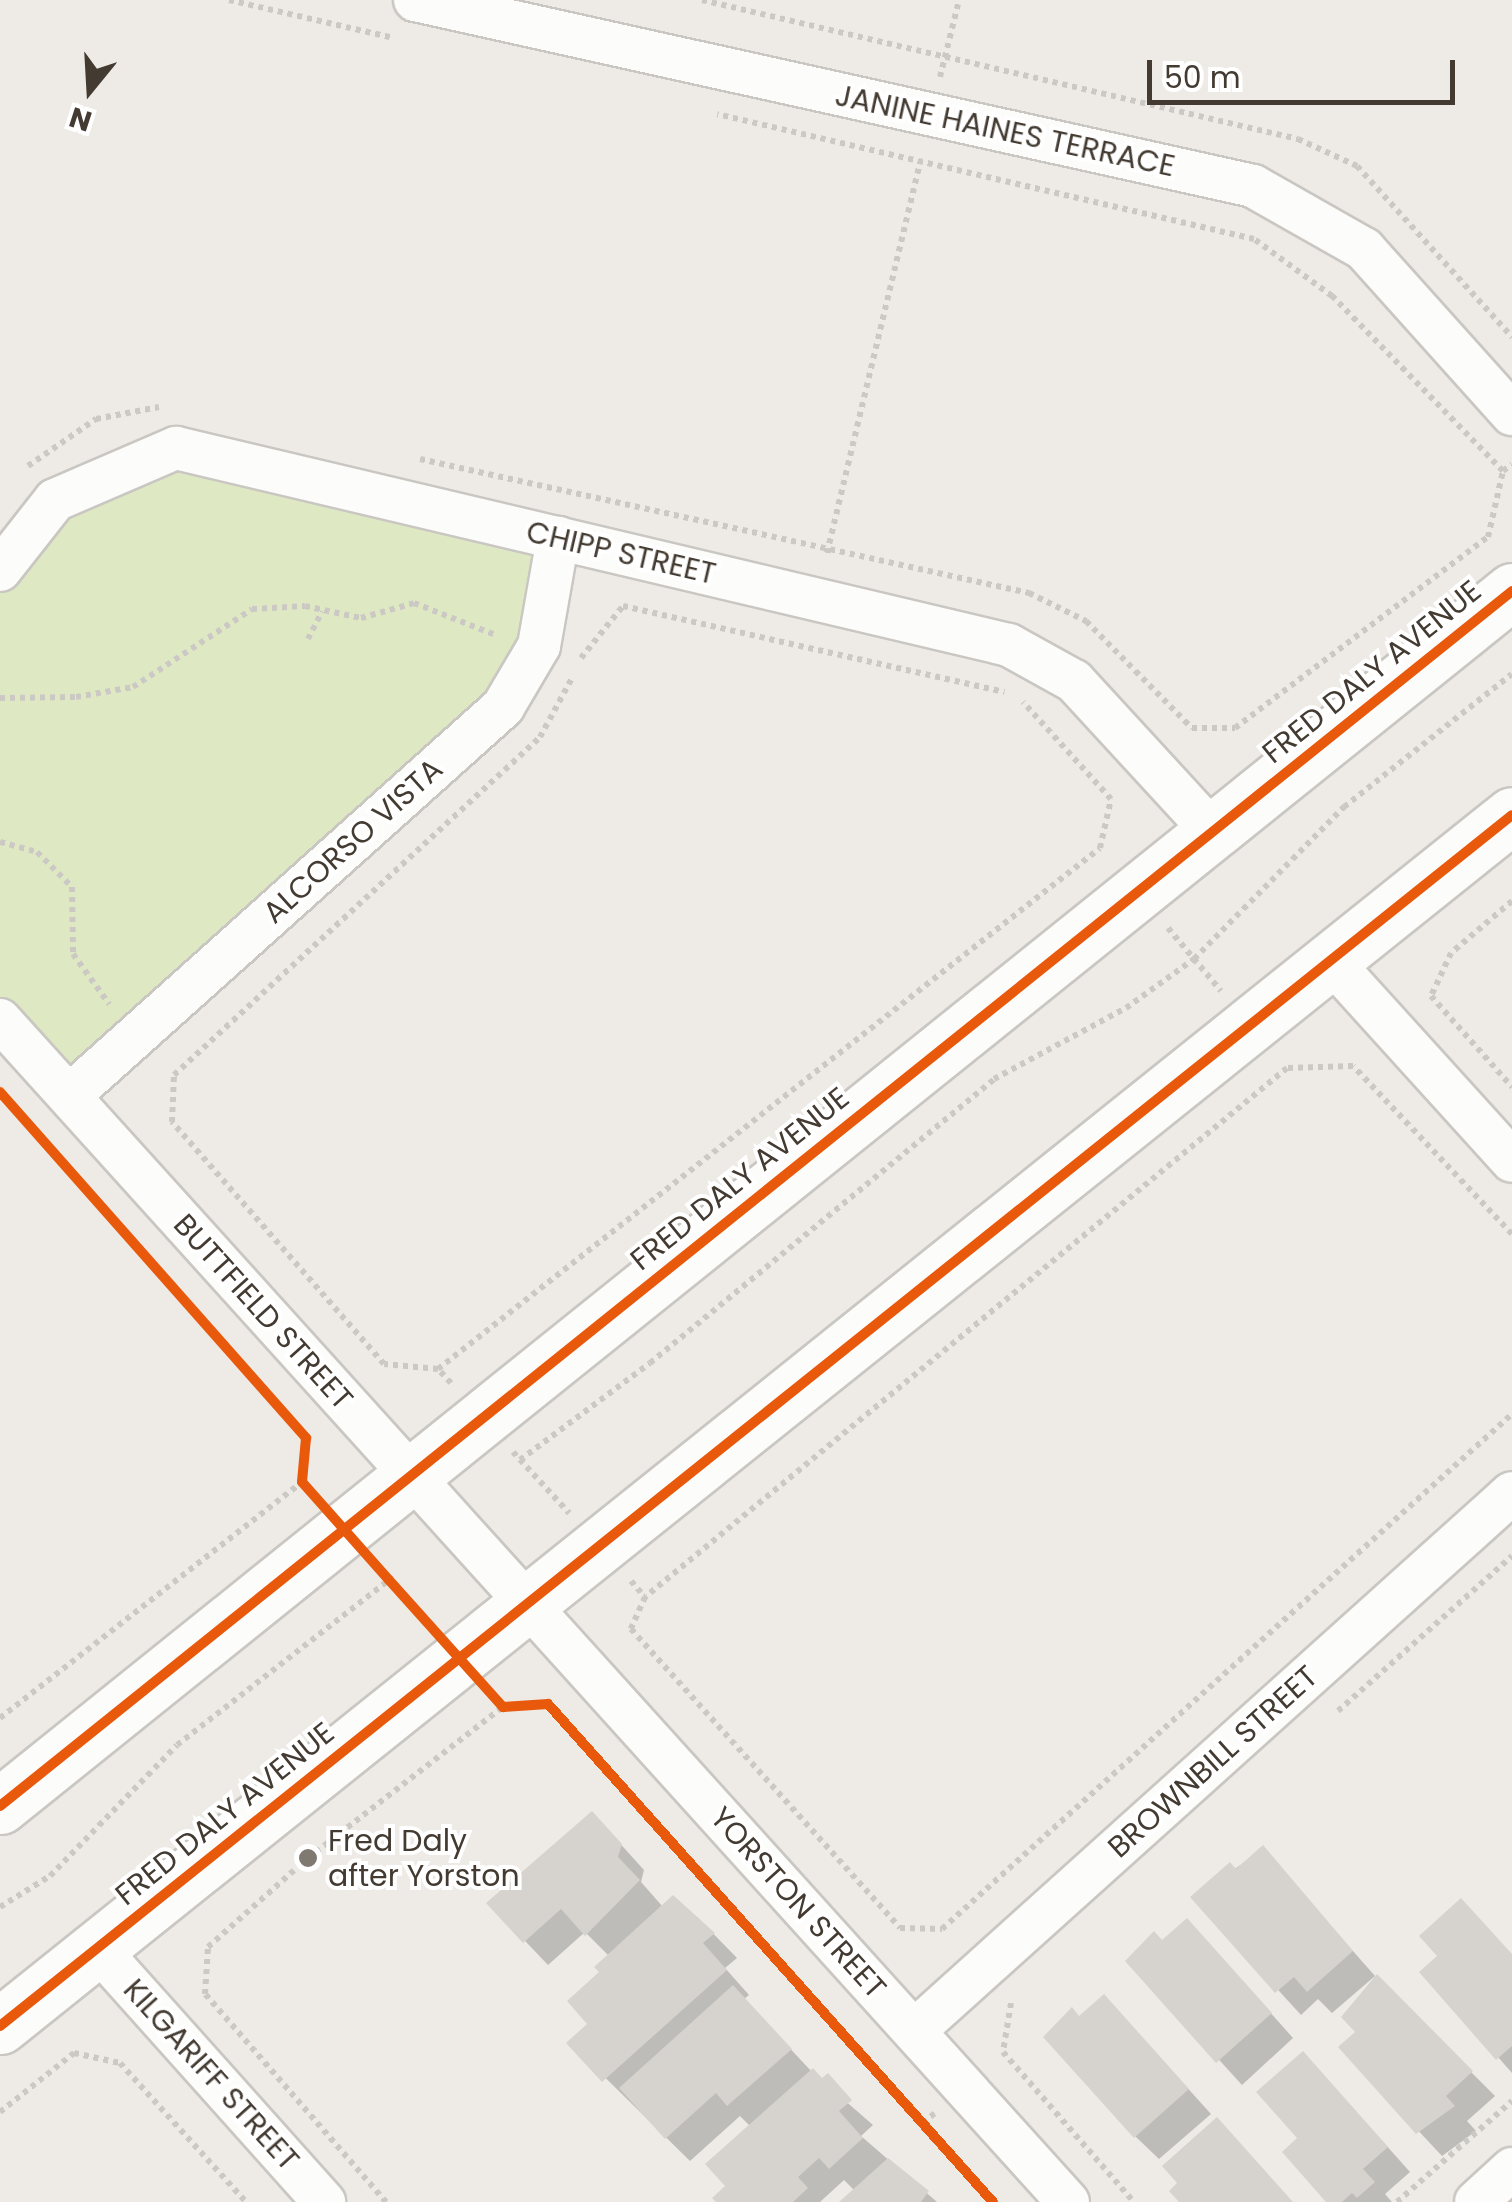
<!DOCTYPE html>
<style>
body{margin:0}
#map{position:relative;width:1512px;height:2202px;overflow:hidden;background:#eeebe6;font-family:Poppins,sans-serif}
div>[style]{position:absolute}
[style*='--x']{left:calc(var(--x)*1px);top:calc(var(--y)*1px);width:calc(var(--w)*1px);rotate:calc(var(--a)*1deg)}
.green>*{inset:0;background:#dee9c4}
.shadow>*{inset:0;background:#0003}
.building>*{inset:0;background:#d6d2cd}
.path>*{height:6px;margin-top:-3px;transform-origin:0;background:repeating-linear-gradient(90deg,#ccc9c5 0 5px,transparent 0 10px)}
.roads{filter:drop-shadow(2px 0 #cac7c2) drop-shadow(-2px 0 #cac7c2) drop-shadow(0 2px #cac7c2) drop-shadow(0 -2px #cac7c2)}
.minor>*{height:42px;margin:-21px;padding:0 21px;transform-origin:21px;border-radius:21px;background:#fcfcfb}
.tertiary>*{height:55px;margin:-27.5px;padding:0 27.5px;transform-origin:27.5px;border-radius:27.5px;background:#fcfcfb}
.cycleway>*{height:10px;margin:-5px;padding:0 5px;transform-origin:5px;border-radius:5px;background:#e8590c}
.dots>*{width:28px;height:28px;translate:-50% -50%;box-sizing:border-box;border:5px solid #fff;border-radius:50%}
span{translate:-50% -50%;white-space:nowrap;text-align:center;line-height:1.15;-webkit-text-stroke:8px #fff;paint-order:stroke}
.street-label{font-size:30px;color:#433b32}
.poi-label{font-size:30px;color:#433b32}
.left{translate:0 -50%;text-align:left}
.north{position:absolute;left:40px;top:40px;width:100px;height:100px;-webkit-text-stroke:8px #fff;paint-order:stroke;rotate:198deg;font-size:28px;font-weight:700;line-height:40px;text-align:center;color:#433b32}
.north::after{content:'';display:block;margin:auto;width:35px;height:45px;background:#433b32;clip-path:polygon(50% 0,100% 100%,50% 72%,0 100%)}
.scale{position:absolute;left:1147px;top:60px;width:308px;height:45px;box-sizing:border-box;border:5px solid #433b32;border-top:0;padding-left:12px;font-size:30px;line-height:35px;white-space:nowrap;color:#433b32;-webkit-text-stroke:8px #fff;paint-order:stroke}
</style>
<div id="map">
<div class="green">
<i style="clip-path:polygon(176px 448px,558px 538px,539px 646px,69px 1096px,0 1020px,0 570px,55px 500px)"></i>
</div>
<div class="shadow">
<i style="clip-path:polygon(615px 1838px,644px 1870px,641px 1882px,663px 1907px,697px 1917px,737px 1958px,725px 1968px,749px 1995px,744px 1999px,812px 2072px,873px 2125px,861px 2136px,937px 2202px,842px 2202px,855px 2191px,844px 2180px,820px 2202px,719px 2202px,751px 2127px,740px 2116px,690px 2161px,570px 2043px,591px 2024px,609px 1956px,585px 1932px,548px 1965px,489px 1903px)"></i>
<i style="clip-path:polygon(1263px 1849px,1375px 1976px,1332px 2013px,1318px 1999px,1301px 2015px,1194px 1898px)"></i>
<i style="clip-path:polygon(1163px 1943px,1210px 1945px,1293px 2038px,1242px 2085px,1129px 1961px)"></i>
<i style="clip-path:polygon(1512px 1955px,1512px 2073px,1423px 1972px)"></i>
<i style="clip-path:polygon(1377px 1978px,1495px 2096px,1467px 2121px,1476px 2131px,1442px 2156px,1341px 2048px,1358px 2032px)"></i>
<i style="clip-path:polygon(1080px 2018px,1127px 2021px,1211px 2114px,1159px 2159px,1135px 2136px)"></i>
<i style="clip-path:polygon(1326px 2078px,1410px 2172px,1385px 2194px,1392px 2202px,1329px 2202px,1300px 2139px)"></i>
</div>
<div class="building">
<i style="clip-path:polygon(592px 1811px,622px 1844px,618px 1857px,640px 1880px,585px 1936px,561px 1909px,523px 1943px,486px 1903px)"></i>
<i style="clip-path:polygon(1263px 1845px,1353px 1951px,1307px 1992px,1294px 1977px,1275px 1993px,1190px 1897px,1230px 1862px,1236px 1869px)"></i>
<i style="clip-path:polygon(673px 1895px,715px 1933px,703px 1943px,727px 1970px,602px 2082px,566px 2043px,587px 2024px,567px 2001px,599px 1972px,594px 1967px)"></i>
<i style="clip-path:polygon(1461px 1898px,1512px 1954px,1512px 2046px,1496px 2060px,1419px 1972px,1437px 1956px,1419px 1936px)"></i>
<i style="clip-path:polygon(1187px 1918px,1272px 2013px,1216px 2063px,1125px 1961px,1154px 1931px,1162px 1940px)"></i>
<i style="clip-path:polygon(1377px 1974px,1473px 2071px,1446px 2096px,1455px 2106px,1416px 2134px,1338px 2047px,1355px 2032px,1341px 2017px)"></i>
<i style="clip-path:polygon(733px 1985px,792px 2049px,727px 2106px,716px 2093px,665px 2139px,619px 2088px)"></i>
<i style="clip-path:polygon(1104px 1994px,1189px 2089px,1134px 2138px,1043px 2037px,1072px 2007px,1079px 2016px)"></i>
<i style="clip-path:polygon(1303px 2051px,1388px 2147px,1363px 2169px,1375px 2182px,1357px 2198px,1352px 2193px,1342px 2202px,1326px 2202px,1282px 2152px,1297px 2138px,1256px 2092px)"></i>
<i style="clip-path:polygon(813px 2068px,822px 2078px,828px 2073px,852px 2100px,839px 2111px,863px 2138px,829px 2169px,819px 2158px,798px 2177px,808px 2188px,793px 2202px,716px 2202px,712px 2198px,725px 2186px,705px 2164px)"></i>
<i style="clip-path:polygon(1217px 2117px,1293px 2202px,1179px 2202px,1169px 2191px,1177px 2183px,1162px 2166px)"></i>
<i style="clip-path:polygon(888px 2158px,929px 2191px,921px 2202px,839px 2202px)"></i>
</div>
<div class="path">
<i style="--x:229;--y:0;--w:169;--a:13"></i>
<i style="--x:702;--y:0;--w:612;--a:13.13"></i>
<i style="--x:1298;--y:139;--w:65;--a:24.6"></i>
<i style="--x:1357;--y:166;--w:231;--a:47.8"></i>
<i style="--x:940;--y:77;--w:79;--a:-76.1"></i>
<i style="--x:420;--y:459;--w:624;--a:12.41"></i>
<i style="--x:1029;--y:593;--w:64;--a:26.2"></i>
<i style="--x:1086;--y:621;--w:151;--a:45.3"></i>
<i style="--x:1192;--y:728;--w:43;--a:0"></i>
<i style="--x:1235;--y:728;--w:317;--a:-37.1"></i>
<i style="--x:1488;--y:537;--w:68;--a:-77.2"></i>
<i style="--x:1503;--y:471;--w:245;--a:-134.3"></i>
<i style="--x:1332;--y:296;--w:97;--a:-143.8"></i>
<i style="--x:1254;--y:239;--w:551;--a:-166.9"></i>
<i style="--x:28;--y:466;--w:83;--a:-34.7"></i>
<i style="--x:96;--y:419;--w:64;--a:-10.8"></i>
<i style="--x:1503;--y:471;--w:11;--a:-38"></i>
<i style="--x:827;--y:553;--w:402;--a:-76.6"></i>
<i style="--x:308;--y:639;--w:31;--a:-63"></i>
<i style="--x:581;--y:658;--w:67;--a:-51.1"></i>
<i style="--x:623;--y:606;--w:391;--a:12.7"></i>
<i style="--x:0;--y:698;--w:76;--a:-0.8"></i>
<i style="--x:76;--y:697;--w:58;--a:-10"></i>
<i style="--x:133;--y:687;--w:142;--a:-33.2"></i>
<i style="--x:252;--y:609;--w:53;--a:-3.2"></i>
<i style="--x:305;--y:606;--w:57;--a:12.1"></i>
<i style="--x:361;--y:618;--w:55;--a:-15.8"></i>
<i style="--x:414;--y:603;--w:90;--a:21.4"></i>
<i style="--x:0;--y:842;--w:38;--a:15"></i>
<i style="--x:37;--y:852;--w:49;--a:45"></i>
<i style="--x:72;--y:887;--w:67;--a:89.1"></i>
<i style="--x:73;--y:954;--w:62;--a:54.2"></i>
<i style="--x:1512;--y:901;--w:80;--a:139.6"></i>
<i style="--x:1451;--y:953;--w:47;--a:114.9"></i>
<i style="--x:1431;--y:996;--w:122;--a:48.3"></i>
<i style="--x:1168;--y:928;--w:82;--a:49.9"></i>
<i style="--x:1512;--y:1234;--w:231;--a:-133.4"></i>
<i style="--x:1353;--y:1066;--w:66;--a:178.3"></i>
<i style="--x:1287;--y:1068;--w:832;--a:140.51"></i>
<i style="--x:645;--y:1597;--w:35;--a:114"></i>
<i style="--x:631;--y:1629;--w:402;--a:48"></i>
<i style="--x:900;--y:1928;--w:42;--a:1.4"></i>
<i style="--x:942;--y:1929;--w:768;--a:-42.1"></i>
<i style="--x:438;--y:1369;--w:842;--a:-38.2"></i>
<i style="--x:1100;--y:848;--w:50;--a:-77.3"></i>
<i style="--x:1111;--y:799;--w:131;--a:-132.2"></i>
<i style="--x:451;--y:1383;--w:19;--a:-133"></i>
<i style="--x:438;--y:1369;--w:54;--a:-174.7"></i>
<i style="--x:384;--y:1364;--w:322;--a:-131.2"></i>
<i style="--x:172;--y:1122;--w:47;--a:-87.6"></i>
<i style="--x:174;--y:1075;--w:498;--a:-42.7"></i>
<i style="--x:540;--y:737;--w:67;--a:-61.5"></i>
<i style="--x:513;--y:1452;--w:83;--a:47.4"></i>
<i style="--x:520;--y:1460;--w:162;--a:-36.7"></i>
<i style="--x:650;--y:1363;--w:446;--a:-39.5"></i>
<i style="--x:994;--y:1079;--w:150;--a:-28.3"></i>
<i style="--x:1126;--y:1008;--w:84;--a:-35.8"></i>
<i style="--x:1194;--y:959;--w:214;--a:-45.4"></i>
<i style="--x:1344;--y:807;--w:214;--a:-38.4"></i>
<i style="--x:631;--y:1581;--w:21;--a:49"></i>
<i style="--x:1338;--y:1711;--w:233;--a:-41.7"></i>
<i style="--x:0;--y:1718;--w:383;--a:-38"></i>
<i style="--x:0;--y:1907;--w:59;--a:-31.8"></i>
<i style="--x:50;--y:1876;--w:182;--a:-45.9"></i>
<i style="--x:177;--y:1745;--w:269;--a:-37.9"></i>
<i style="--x:1011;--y:2003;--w:50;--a:99.3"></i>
<i style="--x:1003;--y:2052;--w:199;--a:48.9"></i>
<i style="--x:0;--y:2112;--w:95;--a:-38.6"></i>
<i style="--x:74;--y:2053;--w:47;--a:12.3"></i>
<i style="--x:120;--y:2063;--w:188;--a:47.8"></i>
<i style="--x:923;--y:2123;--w:16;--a:-40"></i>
<i style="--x:386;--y:2202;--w:276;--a:-131"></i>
<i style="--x:205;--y:1994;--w:47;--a:-86.3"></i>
<i style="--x:208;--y:1947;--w:134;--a:-41.7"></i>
<i style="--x:308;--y:1858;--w:247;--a:-37.8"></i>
<i style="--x:1397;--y:2202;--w:153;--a:-41.3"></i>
</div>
<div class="roads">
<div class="minor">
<i style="--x:415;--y:0;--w:858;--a:12.51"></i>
<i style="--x:1253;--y:186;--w:128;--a:29.6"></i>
<i style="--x:1364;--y:249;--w:222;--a:48.1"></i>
<i style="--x:0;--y:570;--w:89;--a:-51.8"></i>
<i style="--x:55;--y:500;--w:132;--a:-23.3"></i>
<i style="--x:176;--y:448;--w:856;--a:13.31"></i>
<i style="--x:1009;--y:645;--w:74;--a:29"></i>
<i style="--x:1074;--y:681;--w:205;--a:47.4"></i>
<i style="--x:1330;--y:960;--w:271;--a:47.8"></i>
<i style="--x:0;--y:1020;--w:1593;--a:47.9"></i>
<i style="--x:69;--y:1096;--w:583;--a:-41.87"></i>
<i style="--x:503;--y:707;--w:71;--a:-59.5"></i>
<i style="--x:539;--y:646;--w:110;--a:-80"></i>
<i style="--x:97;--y:1948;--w:341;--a:48.2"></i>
<i style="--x:914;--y:2031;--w:804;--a:-41.98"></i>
<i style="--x:1476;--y:2202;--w:49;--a:-42.5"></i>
</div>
<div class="tertiary">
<i style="--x:0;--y:1806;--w:1940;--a:-38.78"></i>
<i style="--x:0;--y:2026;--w:1937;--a:-38.69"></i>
</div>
</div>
<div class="cycleway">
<i style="--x:0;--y:1092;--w:462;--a:48.5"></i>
<i style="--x:306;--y:1438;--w:44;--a:95.2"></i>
<i style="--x:302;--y:1482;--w:131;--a:48.4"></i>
<i style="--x:389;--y:1580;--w:171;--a:48.1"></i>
<i style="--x:503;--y:1707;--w:45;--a:-3.8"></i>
<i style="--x:548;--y:1704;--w:668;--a:48.22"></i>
<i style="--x:0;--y:1806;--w:1940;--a:-38.78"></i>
<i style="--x:0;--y:2026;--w:1937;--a:-38.69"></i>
</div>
<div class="dots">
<i style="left:308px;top:1858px;background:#7f7971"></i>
</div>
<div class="street-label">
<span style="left:1005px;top:131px;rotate:12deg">JANINE HAINES TERRACE</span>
<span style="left:621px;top:553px;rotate:13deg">CHIPP STREET</span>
<span style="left:1372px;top:672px;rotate:-39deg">FRED DALY AVENUE</span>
<span style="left:353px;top:841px;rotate:-42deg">ALCORSO VISTA</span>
<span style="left:740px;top:1179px;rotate:-39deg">FRED DALY AVENUE</span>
<span style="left:263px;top:1312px;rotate:48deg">BUTTFIELD STREET</span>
<span style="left:1213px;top:1762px;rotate:-42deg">BROWNBILL STREET</span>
<span style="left:225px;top:1814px;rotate:-39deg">FRED DALY AVENUE</span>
<span style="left:798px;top:1903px;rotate:48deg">YORSTON STREET</span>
<span style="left:211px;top:2075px;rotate:48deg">KILGARIFF STREET</span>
</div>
<div class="poi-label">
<span class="left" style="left:328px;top:1858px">Fred Daly<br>after Yorston</span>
</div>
<div class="north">N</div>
<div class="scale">50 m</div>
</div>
